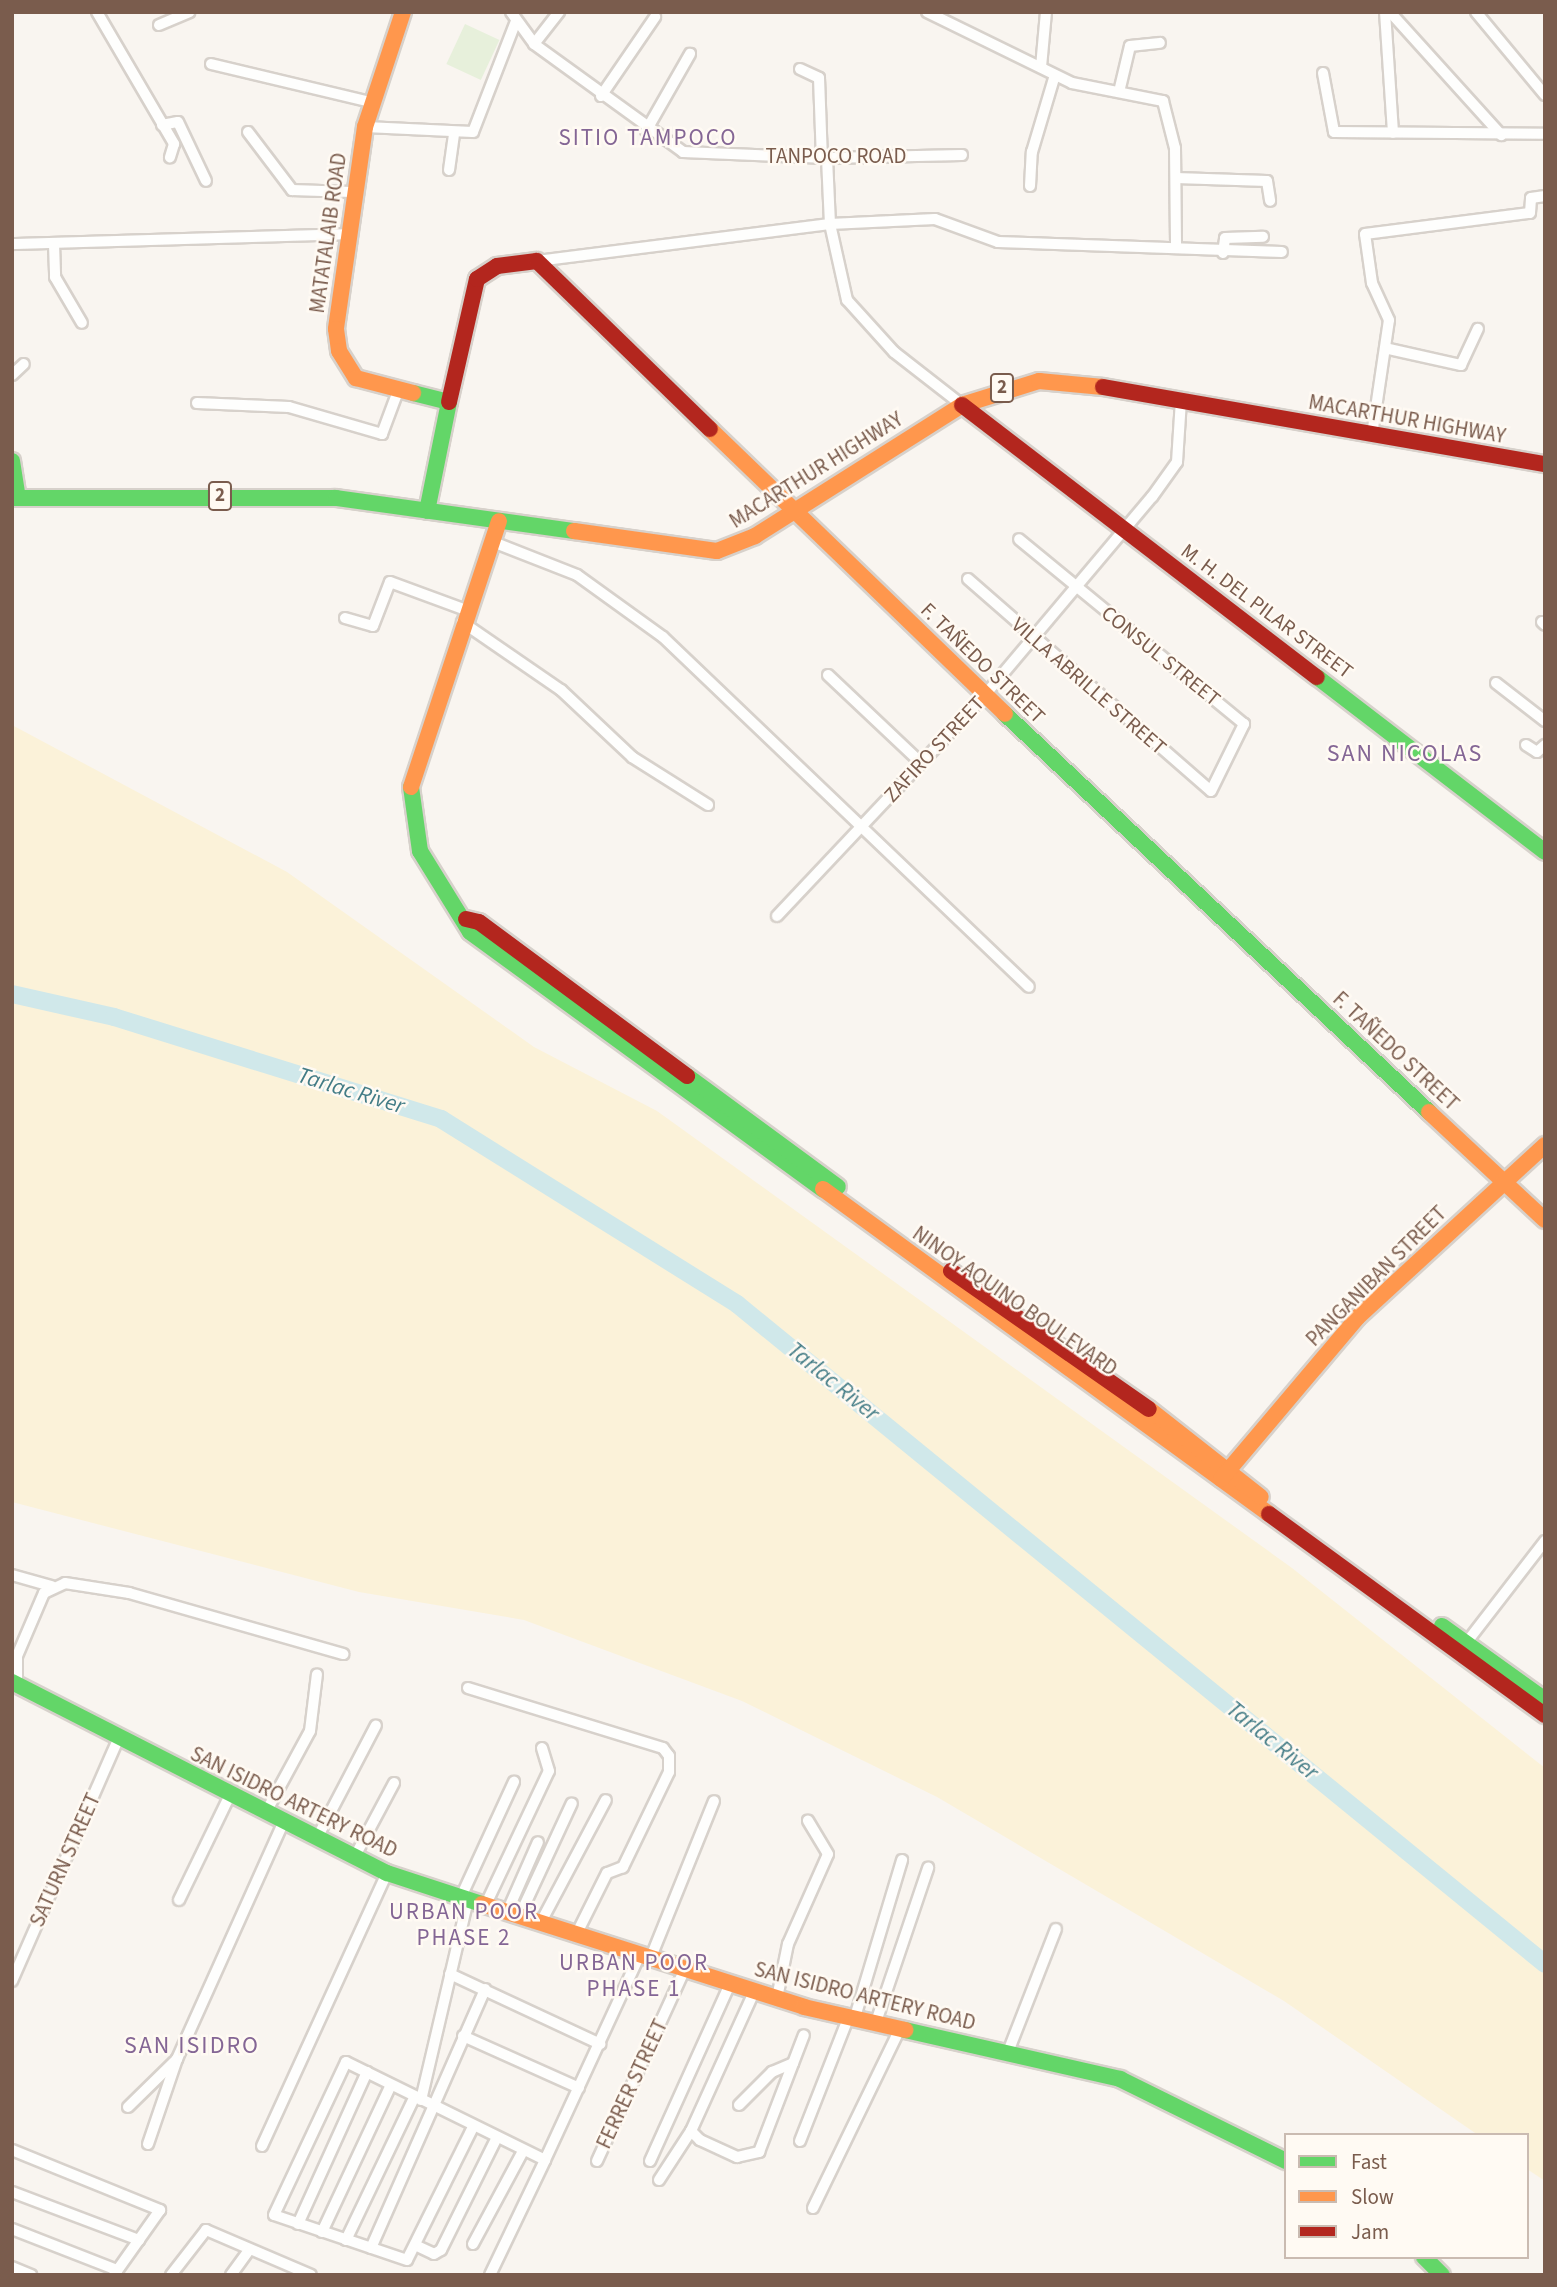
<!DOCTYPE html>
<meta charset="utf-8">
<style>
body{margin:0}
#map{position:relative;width:1557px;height:2287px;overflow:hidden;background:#f9f5f0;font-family:"Source Sans 3",sans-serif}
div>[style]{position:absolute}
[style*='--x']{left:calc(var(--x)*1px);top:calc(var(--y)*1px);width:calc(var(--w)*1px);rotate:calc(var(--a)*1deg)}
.green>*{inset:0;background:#e7f0db;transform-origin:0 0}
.sand>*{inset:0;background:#fbf2d9}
.river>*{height:18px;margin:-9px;padding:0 9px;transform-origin:9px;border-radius:9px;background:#d0e8ea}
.roads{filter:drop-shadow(2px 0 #d7d1cb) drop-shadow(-2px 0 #d7d1cb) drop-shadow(0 2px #d7d1cb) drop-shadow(0 -2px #d7d1cb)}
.street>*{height:10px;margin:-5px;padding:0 5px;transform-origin:5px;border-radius:5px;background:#fefefd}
.fast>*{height:16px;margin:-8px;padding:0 8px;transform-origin:8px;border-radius:8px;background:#63d668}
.slow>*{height:16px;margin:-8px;padding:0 8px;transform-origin:8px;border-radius:8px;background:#ff974d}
.jam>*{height:16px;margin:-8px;padding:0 8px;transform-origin:8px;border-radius:8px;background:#b3261e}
span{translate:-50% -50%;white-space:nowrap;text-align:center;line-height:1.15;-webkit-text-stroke:5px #fffaf3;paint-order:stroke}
.shield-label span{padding:2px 5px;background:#fffaf3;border:2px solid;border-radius:5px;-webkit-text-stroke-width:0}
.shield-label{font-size:19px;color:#7a5c4d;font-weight:700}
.street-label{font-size:21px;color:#7a5c4d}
.neighbourhood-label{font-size:23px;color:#846695;letter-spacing:2px}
.water-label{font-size:23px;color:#437c86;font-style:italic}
.quarter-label{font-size:24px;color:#846695;letter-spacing:2px}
.frame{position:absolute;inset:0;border:14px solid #7a5c4d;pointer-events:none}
.legend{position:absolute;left:1284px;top:2133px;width:245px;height:126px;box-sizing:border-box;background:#fffaf3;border:2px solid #cabbb1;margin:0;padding:9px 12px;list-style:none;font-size:21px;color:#7a5c4d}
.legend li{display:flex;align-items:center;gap:14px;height:35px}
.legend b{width:35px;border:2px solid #cabbb1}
</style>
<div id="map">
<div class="green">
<i style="left:465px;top:24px;width:38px;height:44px;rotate:25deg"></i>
</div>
<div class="sand">
<i style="clip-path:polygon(12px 725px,287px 872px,534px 1047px,657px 1111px,1292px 1568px,1545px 1768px,1545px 2181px,1527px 2169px,1527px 2135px,1478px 2135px,1284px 2001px,937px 1797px,742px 1701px,524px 1620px,359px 1592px,12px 1502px)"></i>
</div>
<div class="river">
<i style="--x:12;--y:994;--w:105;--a:12.7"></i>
<i style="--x:114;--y:1017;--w:343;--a:17.3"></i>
<i style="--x:441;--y:1119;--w:349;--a:32"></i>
<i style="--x:737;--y:1304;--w:1043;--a:39.24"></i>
</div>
<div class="roads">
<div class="street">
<i style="--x:97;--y:12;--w:153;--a:59.7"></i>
<i style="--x:174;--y:144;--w:14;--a:107"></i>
<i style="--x:511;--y:12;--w:39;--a:54"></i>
<i style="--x:534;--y:44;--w:184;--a:35.9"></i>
<i style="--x:683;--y:152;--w:144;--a:2.4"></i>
<i style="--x:827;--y:158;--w:135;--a:-1.3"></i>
<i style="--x:927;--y:12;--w:161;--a:26.1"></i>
<i style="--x:1072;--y:83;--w:93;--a:11.2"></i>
<i style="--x:1163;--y:101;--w:49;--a:75.7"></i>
<i style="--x:1175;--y:148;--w:100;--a:89.4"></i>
<i style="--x:1385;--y:12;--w:121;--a:86.2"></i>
<i style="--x:1390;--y:12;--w:166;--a:47.9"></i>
<i style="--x:1476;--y:12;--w:108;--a:50.3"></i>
<i style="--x:159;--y:25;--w:33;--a:-23"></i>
<i style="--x:534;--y:44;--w:41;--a:-52"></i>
<i style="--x:211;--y:64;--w:164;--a:13.4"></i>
<i style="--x:1041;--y:67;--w:55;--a:-84.8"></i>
<i style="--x:800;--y:69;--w:21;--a:25"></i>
<i style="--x:819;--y:78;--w:80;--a:87.9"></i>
<i style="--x:1323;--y:73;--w:60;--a:79.4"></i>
<i style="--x:1334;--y:132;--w:211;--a:0.5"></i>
<i style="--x:1119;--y:92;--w:47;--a:-76.6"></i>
<i style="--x:1130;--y:46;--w:30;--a:-6"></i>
<i style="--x:601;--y:96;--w:96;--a:-55.6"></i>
<i style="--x:162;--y:125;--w:16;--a:-11"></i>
<i style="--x:178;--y:122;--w:65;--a:64.6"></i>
<i style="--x:365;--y:127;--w:108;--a:2.7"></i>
<i style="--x:473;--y:132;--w:119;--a:-68.8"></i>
<i style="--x:646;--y:131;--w:89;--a:-60.3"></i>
<i style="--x:248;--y:132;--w:73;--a:52.8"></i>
<i style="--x:292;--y:190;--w:60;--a:1.9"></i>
<i style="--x:827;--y:158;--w:66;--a:87.4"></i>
<i style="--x:830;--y:224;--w:78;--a:77.4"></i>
<i style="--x:847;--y:300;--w:70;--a:47.9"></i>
<i style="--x:894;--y:352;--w:86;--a:37.9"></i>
<i style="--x:449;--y:170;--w:35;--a:-82"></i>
<i style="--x:1176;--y:178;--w:91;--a:1.9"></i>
<i style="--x:1267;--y:181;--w:20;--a:81"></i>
<i style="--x:1030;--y:186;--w:34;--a:-87"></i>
<i style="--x:1032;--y:152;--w:80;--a:-73.4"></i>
<i style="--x:12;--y:244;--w:336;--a:-1.7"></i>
<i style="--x:54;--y:244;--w:33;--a:88"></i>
<i style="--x:55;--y:277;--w:53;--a:59.6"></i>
<i style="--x:1223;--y:253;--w:15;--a:-82"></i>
<i style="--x:1225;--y:238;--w:38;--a:-2"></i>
<i style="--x:537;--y:261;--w:295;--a:-7.2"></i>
<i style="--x:830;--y:224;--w:105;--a:-2.7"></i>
<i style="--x:935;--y:219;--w:67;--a:20.1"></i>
<i style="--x:998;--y:242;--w:284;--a:2"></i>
<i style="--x:1389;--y:349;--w:74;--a:12.5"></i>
<i style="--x:1461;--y:365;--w:40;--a:-65"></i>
<i style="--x:12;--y:375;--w:16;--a:-43"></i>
<i style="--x:197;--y:403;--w:92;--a:2.5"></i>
<i style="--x:289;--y:407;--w:97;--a:16.2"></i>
<i style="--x:382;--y:434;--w:46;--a:-69.6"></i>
<i style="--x:1372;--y:435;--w:116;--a:-81.6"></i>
<i style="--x:1389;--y:320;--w:41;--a:-114.7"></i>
<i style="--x:1372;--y:283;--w:49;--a:-98.1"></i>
<i style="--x:1365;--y:234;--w:166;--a:-7.3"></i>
<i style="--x:1530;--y:213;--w:15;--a:-86"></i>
<i style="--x:1531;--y:198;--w:14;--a:-8"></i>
<i style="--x:493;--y:542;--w:90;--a:21.4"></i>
<i style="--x:577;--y:575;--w:106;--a:35.8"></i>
<i style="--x:663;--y:637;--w:506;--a:43.72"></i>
<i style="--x:968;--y:579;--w:322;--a:41.1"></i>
<i style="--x:1211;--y:791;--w:75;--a:-63.8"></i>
<i style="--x:1244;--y:724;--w:291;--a:-140.6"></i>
<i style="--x:345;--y:618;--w:29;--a:16"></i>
<i style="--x:373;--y:626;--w:47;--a:-68.9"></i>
<i style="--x:390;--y:582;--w:81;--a:20.2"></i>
<i style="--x:462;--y:622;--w:120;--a:34.5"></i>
<i style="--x:561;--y:690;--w:98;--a:43.3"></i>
<i style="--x:632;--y:757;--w:90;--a:32.3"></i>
<i style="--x:1542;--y:622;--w:4;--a:45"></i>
<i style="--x:828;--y:675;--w:128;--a:43.4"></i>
<i style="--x:1496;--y:683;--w:62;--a:37.8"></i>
<i style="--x:1526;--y:745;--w:13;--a:32"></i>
<i style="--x:1537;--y:752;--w:11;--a:-41"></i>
<i style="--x:777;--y:916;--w:303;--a:-46.7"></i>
<i style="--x:985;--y:695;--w:259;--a:-49.9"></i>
<i style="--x:1152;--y:497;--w:43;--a:-54.5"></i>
<i style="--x:1177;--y:462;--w:62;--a:-86.3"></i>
<i style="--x:12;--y:1575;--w:41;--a:15.8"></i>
<i style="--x:1463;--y:1647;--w:134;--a:-52.3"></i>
<i style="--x:17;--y:1684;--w:28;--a:-90"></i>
<i style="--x:17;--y:1656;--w:69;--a:-66.8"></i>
<i style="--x:44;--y:1593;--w:23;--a:-25"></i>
<i style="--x:65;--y:1583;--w:65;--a:8.9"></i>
<i style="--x:129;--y:1593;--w:223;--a:15.9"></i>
<i style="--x:468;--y:1688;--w:204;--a:17.1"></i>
<i style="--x:663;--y:1748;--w:10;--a:53"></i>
<i style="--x:669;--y:1756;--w:16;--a:90"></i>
<i style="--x:669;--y:1772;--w:106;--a:115.8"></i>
<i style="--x:623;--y:1867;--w:17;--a:159"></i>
<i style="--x:607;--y:1873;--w:67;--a:116.6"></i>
<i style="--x:266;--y:1812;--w:92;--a:-61.5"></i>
<i style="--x:310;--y:1731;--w:57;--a:-83"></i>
<i style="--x:317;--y:1838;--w:127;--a:-62.4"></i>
<i style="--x:354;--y:1858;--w:85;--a:-61.9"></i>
<i style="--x:461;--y:1897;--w:127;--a:-65.3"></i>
<i style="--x:179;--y:1900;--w:119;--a:-64.1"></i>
<i style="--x:486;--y:1904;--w:147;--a:-64.7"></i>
<i style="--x:549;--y:1771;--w:24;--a:-107"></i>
<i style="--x:508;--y:1910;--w:74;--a:-66.2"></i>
<i style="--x:520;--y:1915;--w:123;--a:-65.1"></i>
<i style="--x:541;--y:1922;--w:138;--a:-62"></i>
<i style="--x:651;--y:1957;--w:168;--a:-68"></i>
<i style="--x:450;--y:1974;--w:166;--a:25"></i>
<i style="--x:12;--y:1981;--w:264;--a:-66.3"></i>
<i style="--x:754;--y:1992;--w:153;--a:114.4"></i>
<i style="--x:691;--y:2131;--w:13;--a:45"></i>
<i style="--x:700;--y:2140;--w:41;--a:24.7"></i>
<i style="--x:737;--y:2157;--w:23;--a:-13"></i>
<i style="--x:759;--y:2152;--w:125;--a:-69"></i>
<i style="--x:777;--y:1998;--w:55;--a:-78.5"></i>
<i style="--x:788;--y:1944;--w:98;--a:-66"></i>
<i style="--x:828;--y:1854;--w:39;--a:-121"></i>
<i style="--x:855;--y:2017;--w:164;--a:-73.3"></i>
<i style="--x:876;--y:2022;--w:163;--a:-71.3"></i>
<i style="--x:463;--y:2036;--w:127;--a:24.1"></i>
<i style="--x:1008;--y:2052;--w:132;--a:-68.7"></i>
<i style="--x:421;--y:2100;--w:206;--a:-76.8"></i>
<i style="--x:739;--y:2105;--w:47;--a:-45"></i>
<i style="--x:772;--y:2072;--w:23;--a:-23"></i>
<i style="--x:128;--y:2107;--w:69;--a:-44.4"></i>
<i style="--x:473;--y:2127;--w:148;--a:116.4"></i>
<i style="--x:407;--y:2260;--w:140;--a:-161.3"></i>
<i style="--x:274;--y:2215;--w:169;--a:-64.8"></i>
<i style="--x:346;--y:2062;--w:222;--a:26.2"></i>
<i style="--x:545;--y:2160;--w:227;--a:-65.2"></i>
<i style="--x:800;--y:2141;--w:134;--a:-68.6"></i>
<i style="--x:148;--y:2144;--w:90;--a:-71.2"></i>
<i style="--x:177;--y:2059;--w:261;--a:-65.8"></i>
<i style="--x:262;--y:2146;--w:300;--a:-65.4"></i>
<i style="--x:12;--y:2150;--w:160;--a:22.1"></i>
<i style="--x:160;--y:2210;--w:80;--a:125.3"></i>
<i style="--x:597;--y:2161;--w:211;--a:-65.4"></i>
<i style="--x:650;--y:2161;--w:194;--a:-65.7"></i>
<i style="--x:659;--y:2180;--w:59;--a:-56.9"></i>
<i style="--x:12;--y:2192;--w:136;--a:20.7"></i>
<i style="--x:813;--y:2208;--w:201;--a:-64.1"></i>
<i style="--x:298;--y:2224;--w:167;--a:-65.6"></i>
<i style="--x:12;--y:2229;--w:113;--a:21.3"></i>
<i style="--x:322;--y:2232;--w:162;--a:-64.9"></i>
<i style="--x:346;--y:2240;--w:157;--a:-64.4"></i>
<i style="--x:473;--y:2244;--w:106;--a:-61.7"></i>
<i style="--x:415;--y:2245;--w:21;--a:25"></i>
<i style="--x:434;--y:2254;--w:8;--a:-30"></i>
<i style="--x:441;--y:2250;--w:124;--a:-63.6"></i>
<i style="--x:371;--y:2248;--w:283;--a:-66.2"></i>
<i style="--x:12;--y:2267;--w:21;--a:23"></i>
<i style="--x:171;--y:2275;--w:57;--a:-52.1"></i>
<i style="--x:206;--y:2230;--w:114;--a:23.2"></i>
<i style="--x:231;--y:2275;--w:31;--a:-54"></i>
<i style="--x:490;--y:2275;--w:127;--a:-64.4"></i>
</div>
<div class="fast">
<i style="--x:413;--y:393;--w:37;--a:14"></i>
<i style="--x:449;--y:402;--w:111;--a:101.4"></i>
<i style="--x:12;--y:461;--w:37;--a:81"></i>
<i style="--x:12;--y:498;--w:324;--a:0"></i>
<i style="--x:336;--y:498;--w:240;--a:7.9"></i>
<i style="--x:1317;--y:677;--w:287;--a:37.5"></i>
<i style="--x:1005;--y:714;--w:582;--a:43.19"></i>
<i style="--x:411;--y:787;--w:65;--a:82"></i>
<i style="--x:420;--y:851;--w:95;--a:58.3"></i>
<i style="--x:470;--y:932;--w:437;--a:36.1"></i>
<i style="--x:687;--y:1076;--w:187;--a:36.3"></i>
<i style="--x:1442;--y:1626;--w:127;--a:35.7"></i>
<i style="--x:12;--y:1682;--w:421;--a:27"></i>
<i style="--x:387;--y:1873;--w:100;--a:18.1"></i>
<i style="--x:905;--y:2030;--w:221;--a:12.8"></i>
<i style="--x:1120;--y:2079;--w:185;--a:26.3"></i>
<i style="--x:1424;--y:2257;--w:25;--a:45"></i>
</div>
<div class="slow">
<i style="--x:403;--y:12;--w:121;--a:108.3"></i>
<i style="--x:365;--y:127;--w:204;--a:98.2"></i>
<i style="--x:336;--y:329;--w:22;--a:82"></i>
<i style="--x:339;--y:351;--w:32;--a:58"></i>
<i style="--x:356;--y:378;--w:59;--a:14.7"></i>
<i style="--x:710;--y:429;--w:410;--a:44"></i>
<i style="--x:574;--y:531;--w:144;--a:8"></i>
<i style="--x:717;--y:551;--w:41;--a:-21.5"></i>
<i style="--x:755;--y:536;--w:245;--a:-32.3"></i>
<i style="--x:962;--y:405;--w:81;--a:-17.3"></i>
<i style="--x:1039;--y:381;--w:64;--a:5.4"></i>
<i style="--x:411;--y:787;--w:280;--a:-71.7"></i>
<i style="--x:1429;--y:1112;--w:158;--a:43"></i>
<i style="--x:823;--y:1189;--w:552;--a:36.08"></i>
<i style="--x:1149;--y:1409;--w:142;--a:38.2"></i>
<i style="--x:1221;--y:1479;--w:212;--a:-49.8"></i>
<i style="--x:1358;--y:1317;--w:254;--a:-42.6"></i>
<i style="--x:482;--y:1904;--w:338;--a:17.7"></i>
<i style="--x:804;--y:2007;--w:104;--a:12.8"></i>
</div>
<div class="jam">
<i style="--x:1103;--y:387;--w:449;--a:9.9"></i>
<i style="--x:449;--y:402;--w:126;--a:-77.2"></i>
<i style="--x:477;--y:279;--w:24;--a:-33"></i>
<i style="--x:497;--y:266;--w:40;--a:-7.1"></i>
<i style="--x:537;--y:261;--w:241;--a:44.2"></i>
<i style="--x:962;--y:405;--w:447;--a:37.5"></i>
<i style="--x:466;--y:919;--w:13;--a:13"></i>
<i style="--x:479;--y:922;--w:259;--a:36.5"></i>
<i style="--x:951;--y:1271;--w:241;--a:34.9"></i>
<i style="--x:1269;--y:1514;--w:341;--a:36.1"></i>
</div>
</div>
<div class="shield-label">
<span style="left:1002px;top:388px">2</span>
<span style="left:220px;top:496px">2</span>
</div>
<div class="street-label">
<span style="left:836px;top:156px">TANPOCO ROAD</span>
<span style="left:328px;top:233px;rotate:-82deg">MATATALAIB ROAD</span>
<span style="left:1407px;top:419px;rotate:10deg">MACARTHUR HIGHWAY</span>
<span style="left:816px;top:470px;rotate:-32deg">MACARTHUR HIGHWAY</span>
<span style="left:1267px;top:611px;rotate:37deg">M. H. DEL PILAR STREET</span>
<span style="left:1161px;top:656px;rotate:39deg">CONSUL STREET</span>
<span style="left:983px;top:663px;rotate:44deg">F. TAÑEDO STREET</span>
<span style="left:1089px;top:686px;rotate:41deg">VILLA ABRILLE STREET</span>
<span style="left:934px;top:749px;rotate:-47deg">ZAFIRO STREET</span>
<span style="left:1396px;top:1051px;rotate:43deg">F. TAÑEDO STREET</span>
<span style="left:1376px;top:1276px;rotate:-45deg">PANGANIBAN STREET</span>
<span style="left:1015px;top:1301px;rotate:35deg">NINOY AQUINO BOULEVARD</span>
<span style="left:294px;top:1802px;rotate:26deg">SAN ISIDRO ARTERY ROAD</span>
<span style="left:65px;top:1860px;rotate:-66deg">SATURN STREET</span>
<span style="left:865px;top:1996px;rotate:14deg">SAN ISIDRO ARTERY ROAD</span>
<span style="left:632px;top:2084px;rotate:-65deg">FERRER STREET</span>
</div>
<div class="neighbourhood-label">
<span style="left:648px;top:138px">SITIO TAMPOCO</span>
<span style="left:464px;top:1925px">URBAN POOR<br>PHASE 2</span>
<span style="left:634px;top:1976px">URBAN POOR<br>PHASE 1</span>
</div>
<div class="water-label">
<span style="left:351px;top:1091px;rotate:17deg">Tarlac River</span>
<span style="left:833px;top:1382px;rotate:39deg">Tarlac River</span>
<span style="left:1272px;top:1741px;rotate:39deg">Tarlac River</span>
</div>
<div class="quarter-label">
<span style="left:1405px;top:754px">SAN NICOLAS</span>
<span style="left:192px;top:2046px">SAN ISIDRO</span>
</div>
<div class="frame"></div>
<ul class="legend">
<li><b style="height:9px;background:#63d668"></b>Fast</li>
<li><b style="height:9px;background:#ff974d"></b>Slow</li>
<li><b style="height:9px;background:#b3261e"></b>Jam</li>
</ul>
</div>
